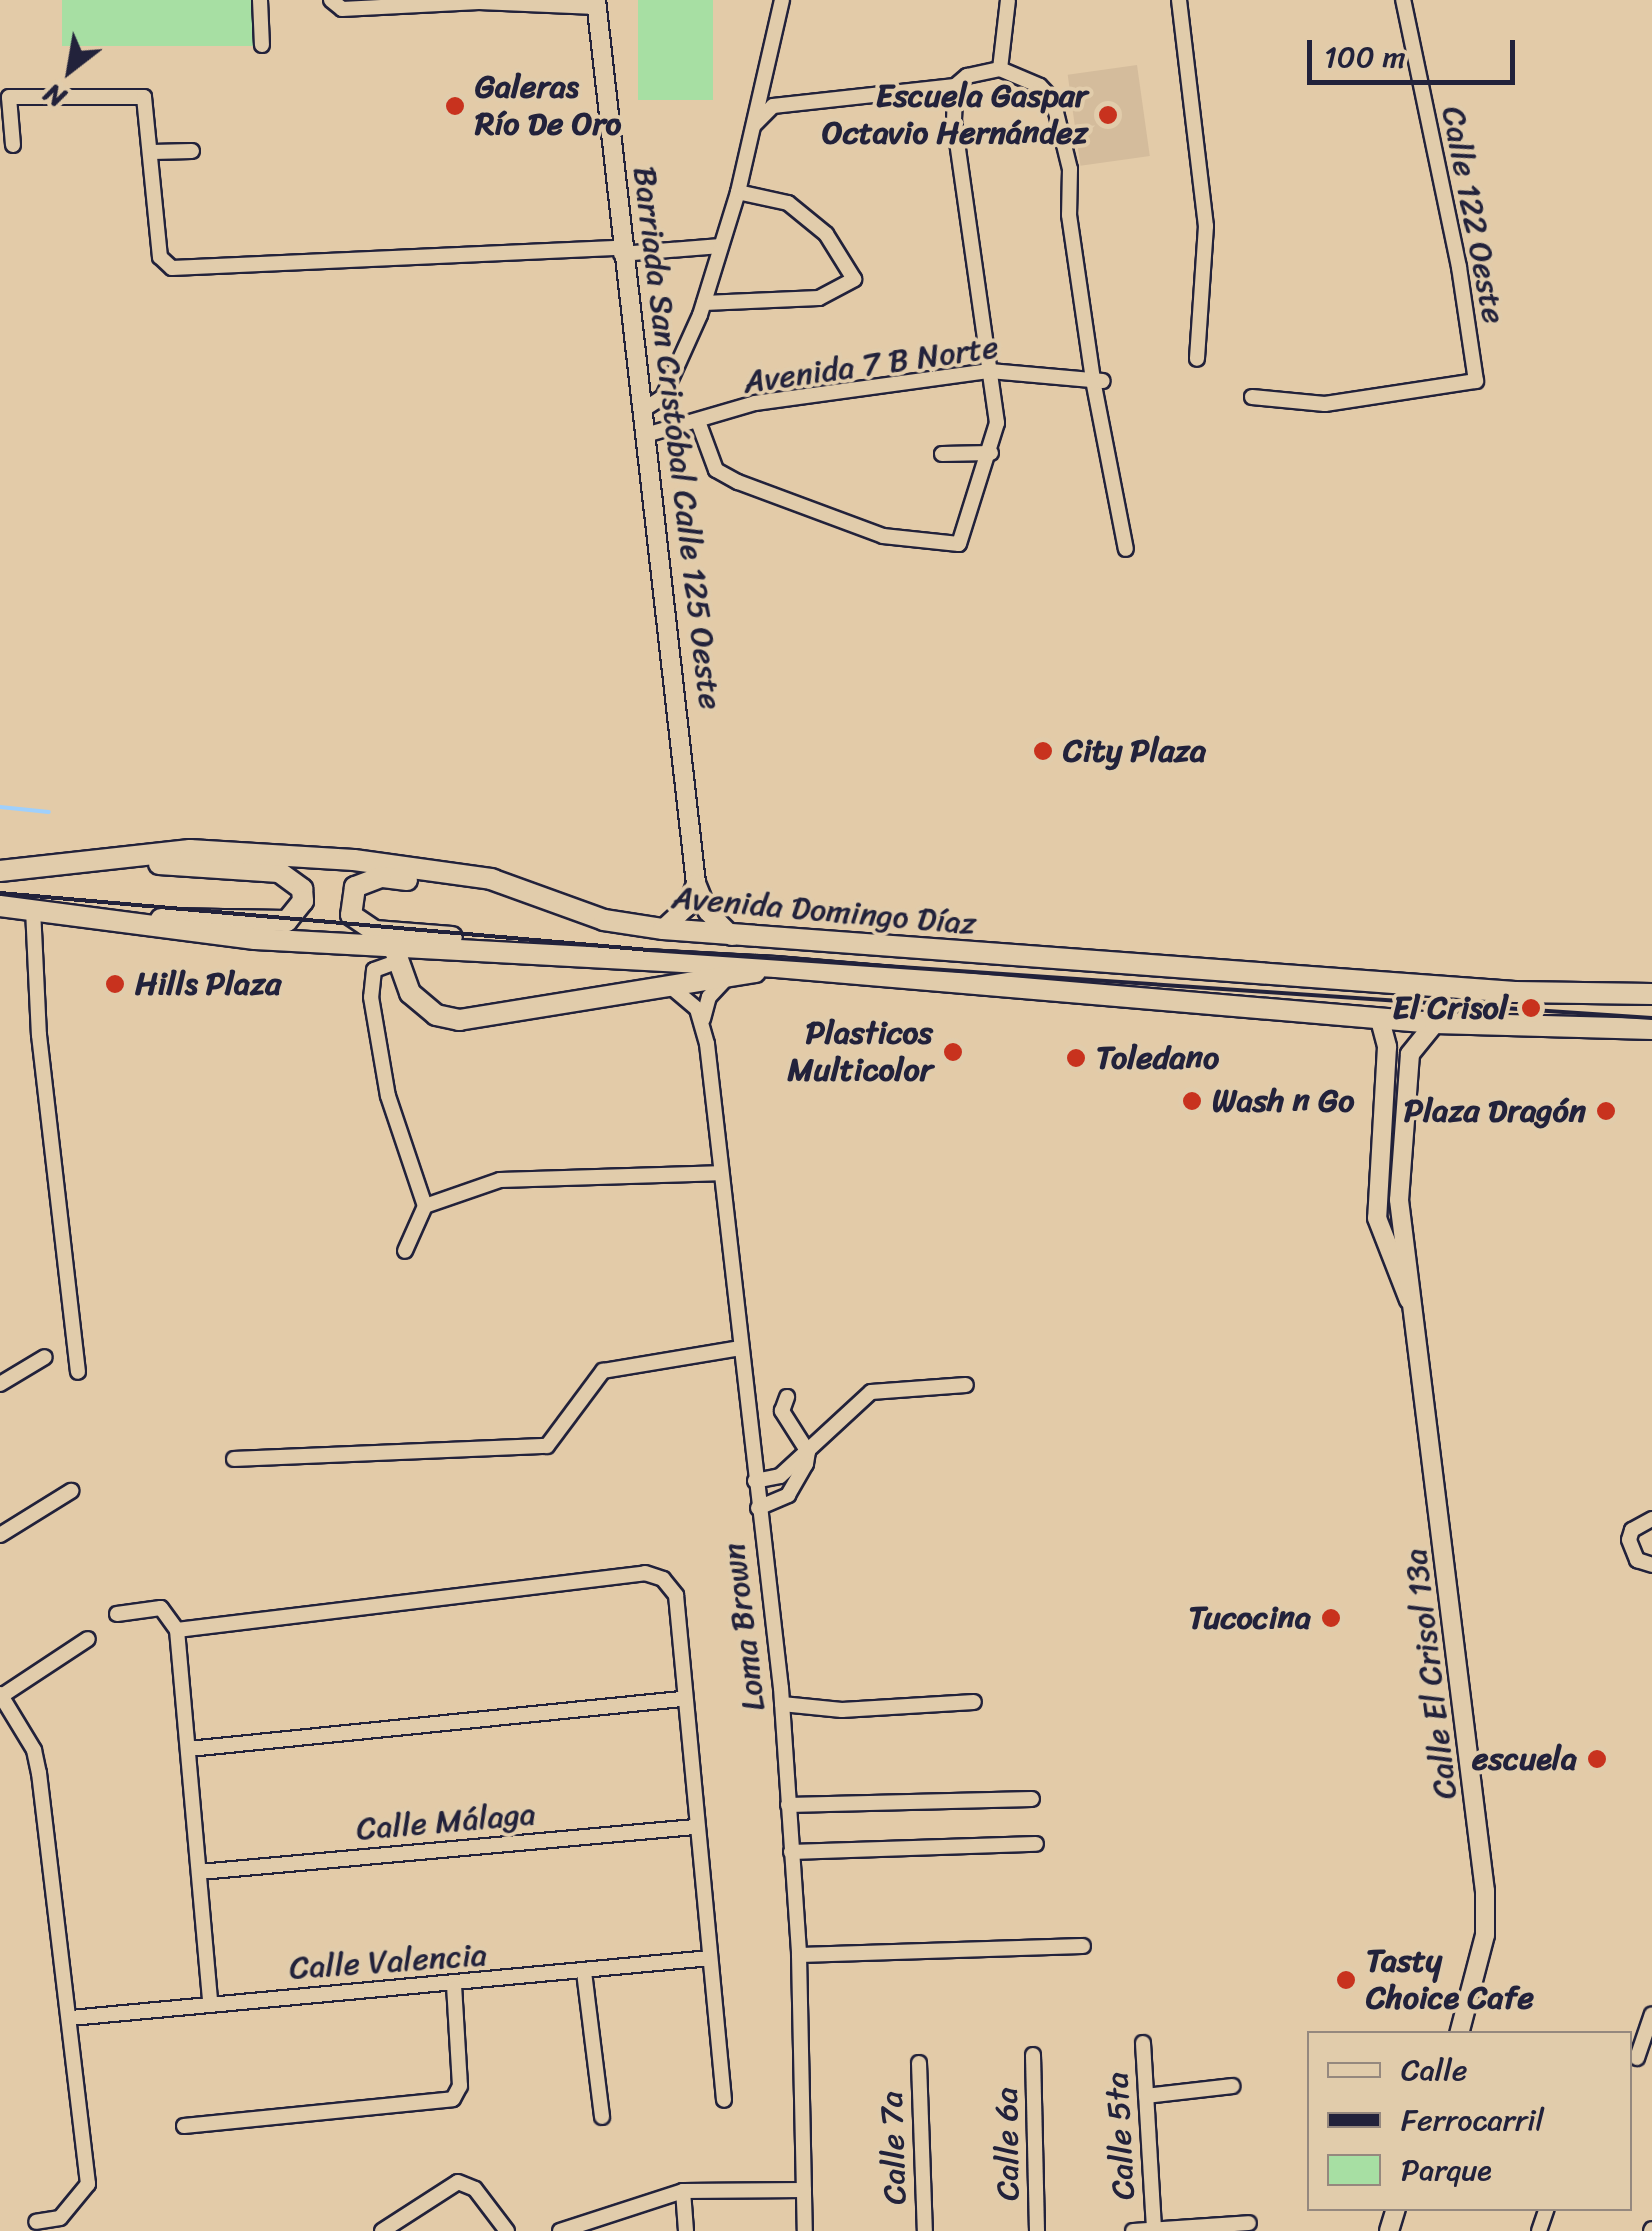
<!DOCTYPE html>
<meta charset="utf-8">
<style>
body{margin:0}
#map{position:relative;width:1652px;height:2231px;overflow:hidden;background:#e3cba8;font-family:Sriracha,sans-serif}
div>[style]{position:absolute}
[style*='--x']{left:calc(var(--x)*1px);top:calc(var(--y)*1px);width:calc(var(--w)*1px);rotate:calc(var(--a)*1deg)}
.built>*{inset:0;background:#d4bc9c;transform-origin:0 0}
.green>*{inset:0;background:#a7dfa3;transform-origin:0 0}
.stream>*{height:4px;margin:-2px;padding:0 2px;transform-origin:2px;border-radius:2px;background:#9fd0fc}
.roads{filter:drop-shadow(2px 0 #22223b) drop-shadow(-2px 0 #22223b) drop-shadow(0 2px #22223b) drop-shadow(0 -2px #22223b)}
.street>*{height:14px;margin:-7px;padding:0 7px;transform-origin:7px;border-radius:7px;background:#e1ccab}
.secondary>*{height:18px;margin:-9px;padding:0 9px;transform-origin:9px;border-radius:9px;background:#e1ccab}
.primary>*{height:20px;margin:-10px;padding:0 10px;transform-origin:10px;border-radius:10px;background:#e1ccab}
.rail>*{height:4px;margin:-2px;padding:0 2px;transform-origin:2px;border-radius:2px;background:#22223b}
.dots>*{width:28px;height:28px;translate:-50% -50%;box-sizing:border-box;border:5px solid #e1ccab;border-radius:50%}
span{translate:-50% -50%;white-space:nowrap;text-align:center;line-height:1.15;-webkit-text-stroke:8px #e1ccab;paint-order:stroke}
.poi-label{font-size:32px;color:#22223b;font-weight:700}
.left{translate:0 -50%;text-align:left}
.right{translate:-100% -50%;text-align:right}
.street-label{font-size:32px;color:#22223b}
.legend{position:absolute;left:1307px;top:2031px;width:325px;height:180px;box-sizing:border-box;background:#e1ccab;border:2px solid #95887e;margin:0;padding:12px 18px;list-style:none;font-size:30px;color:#22223b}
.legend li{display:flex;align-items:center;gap:20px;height:50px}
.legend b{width:50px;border:2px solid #95887e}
.north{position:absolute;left:20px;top:20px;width:100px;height:100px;-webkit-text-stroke:8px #e1ccab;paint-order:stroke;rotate:211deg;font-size:28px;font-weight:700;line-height:40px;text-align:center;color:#22223b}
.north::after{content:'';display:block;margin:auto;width:35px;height:45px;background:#22223b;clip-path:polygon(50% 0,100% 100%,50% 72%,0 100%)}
.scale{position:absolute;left:1307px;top:40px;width:208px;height:45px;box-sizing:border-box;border:5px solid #22223b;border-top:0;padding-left:12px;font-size:30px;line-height:35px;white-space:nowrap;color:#22223b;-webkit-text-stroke:8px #e1ccab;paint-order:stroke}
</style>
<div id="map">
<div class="built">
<i style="left:1137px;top:65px;width:92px;height:70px;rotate:82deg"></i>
</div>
<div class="green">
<i style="left:62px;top:0;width:194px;height:46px"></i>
<i style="left:638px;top:0;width:75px;height:100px"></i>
</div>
<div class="stream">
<i style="--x:0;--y:807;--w:49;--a:5.8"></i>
</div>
<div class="roads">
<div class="street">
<i style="--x:260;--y:0;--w:45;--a:87.5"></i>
<i style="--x:331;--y:0;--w:14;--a:39"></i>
<i style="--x:342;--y:9;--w:137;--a:-2.9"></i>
<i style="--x:479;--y:2;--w:117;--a:2.4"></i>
<i style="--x:1179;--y:0;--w:228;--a:83.2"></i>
<i style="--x:1206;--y:226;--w:133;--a:93.9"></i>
<i style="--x:1000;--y:69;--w:69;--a:-83.4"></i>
<i style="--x:955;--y:86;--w:16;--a:-40"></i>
<i style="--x:967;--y:76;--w:34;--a:-12"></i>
<i style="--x:1000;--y:69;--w:43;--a:23"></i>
<i style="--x:1040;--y:86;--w:19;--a:47"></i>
<i style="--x:1053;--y:100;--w:71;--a:76.2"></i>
<i style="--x:1070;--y:169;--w:46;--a:91.2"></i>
<i style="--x:1069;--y:215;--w:167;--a:81.7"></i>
<i style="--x:1093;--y:380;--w:172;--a:79"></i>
<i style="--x:754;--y:125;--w:27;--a:-45"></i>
<i style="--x:773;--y:106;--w:183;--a:-6.3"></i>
<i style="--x:13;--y:145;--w:48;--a:-94.8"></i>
<i style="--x:9;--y:97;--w:135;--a:0"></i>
<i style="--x:144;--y:97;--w:161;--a:84.3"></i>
<i style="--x:160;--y:257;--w:16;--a:43"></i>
<i style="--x:172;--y:268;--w:448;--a:-2.6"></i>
<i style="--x:152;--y:152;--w:40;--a:-1.4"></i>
<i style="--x:621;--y:254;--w:100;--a:-4.6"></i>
<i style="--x:704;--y:303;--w:115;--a:-2.5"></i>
<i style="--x:819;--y:298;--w:40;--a:-28"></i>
<i style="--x:854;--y:279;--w:53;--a:-121.9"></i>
<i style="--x:826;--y:234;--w:49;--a:-140.8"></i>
<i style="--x:788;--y:203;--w:51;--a:-167.6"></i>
<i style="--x:1252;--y:397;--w:73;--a:5.5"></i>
<i style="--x:1325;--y:404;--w:153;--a:-8.7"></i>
<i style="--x:1476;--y:381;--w:115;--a:-98.5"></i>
<i style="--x:1459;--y:267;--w:273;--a:-101.8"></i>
<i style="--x:646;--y:408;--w:20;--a:-33"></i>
<i style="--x:663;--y:397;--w:90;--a:-65.7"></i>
<i style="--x:700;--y:315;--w:129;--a:-72.8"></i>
<i style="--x:738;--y:192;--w:197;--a:-77.1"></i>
<i style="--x:699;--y:424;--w:49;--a:69.7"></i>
<i style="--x:716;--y:470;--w:25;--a:29"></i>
<i style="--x:738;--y:482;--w:155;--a:20.4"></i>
<i style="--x:883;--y:536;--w:76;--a:6"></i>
<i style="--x:959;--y:544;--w:127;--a:-72.6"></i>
<i style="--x:997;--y:423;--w:305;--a:-98.1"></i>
<i style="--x:954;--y:121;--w:35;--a:-88"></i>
<i style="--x:649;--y:434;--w:110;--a:-16.3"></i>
<i style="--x:755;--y:403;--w:237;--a:-7.8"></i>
<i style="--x:990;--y:371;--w:113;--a:5.1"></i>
<i style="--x:942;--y:454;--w:49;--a:-1.2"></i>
<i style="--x:33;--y:909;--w:126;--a:87.3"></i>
<i style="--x:39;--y:1035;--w:339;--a:83.4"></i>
<i style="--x:396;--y:962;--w:23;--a:160"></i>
<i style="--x:374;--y:970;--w:27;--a:96"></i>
<i style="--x:371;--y:997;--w:100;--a:80.3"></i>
<i style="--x:388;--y:1096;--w:116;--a:71.4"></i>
<i style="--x:425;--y:1206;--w:49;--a:114"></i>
<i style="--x:671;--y:987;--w:34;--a:40"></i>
<i style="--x:697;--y:1009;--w:36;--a:74"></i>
<i style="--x:707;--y:1044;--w:648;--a:83.45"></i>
<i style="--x:781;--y:1688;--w:268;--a:86.1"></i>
<i style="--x:799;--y:1955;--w:276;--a:88.8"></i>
<i style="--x:703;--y:1019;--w:23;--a:-75"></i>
<i style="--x:709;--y:997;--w:25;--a:-47"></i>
<i style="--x:425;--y:1206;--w:79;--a:-19.1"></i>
<i style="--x:500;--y:1180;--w:218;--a:-1.8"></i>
<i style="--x:0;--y:1384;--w:52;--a:-31"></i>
<i style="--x:234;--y:1459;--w:313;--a:-2.4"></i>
<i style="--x:547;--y:1446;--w:94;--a:-53.3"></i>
<i style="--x:603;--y:1371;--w:140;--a:-9.5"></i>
<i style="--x:755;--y:1481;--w:25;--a:-11"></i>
<i style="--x:780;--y:1476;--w:124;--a:-42.7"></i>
<i style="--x:871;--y:1392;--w:95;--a:-4.2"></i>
<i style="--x:758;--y:1508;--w:33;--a:-23"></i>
<i style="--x:788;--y:1495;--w:36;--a:-60"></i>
<i style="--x:806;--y:1464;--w:12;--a:-81"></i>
<i style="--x:808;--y:1452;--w:49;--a:-122.4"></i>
<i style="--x:782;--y:1411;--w:15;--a:-70"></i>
<i style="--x:1652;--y:1519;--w:23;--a:151"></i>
<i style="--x:1632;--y:1530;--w:10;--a:107"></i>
<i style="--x:1629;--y:1540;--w:22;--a:68"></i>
<i style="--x:1637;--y:1560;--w:16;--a:18"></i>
<i style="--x:0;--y:1535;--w:84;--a:-31.8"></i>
<i style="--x:117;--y:1614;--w:44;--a:-7.8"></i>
<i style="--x:161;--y:1608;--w:27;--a:54"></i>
<i style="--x:177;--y:1630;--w:374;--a:84.9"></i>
<i style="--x:177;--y:1630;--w:471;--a:-6.9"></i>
<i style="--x:645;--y:1573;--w:19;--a:18"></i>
<i style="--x:663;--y:1579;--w:21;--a:51"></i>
<i style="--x:676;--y:1595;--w:507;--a:84.57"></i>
<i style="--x:0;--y:1694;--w:66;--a:58.7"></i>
<i style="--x:34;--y:1750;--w:24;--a:78"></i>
<i style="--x:39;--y:1773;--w:414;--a:83.2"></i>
<i style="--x:88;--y:2184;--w:44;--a:129.5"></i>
<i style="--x:60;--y:2218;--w:24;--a:171"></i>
<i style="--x:0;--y:1697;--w:105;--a:-33.4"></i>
<i style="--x:782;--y:1704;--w:60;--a:5.7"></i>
<i style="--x:842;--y:1710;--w:132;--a:-3.5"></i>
<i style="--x:189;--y:1749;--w:499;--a:-5.8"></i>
<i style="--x:788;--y:1805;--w:244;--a:-1.4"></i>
<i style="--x:791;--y:1852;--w:245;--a:-1.9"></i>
<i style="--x:200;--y:1872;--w:499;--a:-5.2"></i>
<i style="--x:799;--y:1955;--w:284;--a:-1.8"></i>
<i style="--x:584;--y:1972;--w:146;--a:82.9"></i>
<i style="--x:71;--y:2018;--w:642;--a:-5.36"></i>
<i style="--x:1143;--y:2043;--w:183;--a:86.6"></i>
<i style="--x:1033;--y:2055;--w:176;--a:88.7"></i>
<i style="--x:1637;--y:2058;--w:46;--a:-71.2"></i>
<i style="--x:919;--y:2063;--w:168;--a:88"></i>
<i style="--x:1146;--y:2096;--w:87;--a:-6.6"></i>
<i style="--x:184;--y:2126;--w:270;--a:-5.7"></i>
<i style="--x:453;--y:2099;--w:15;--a:-62"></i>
<i style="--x:460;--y:2086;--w:100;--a:-93.4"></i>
<i style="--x:683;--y:2191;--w:40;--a:85.7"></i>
<i style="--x:382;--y:2231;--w:90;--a:-32.8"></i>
<i style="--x:458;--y:2182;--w:18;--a:22"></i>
<i style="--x:475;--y:2189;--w:53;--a:52.7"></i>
<i style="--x:560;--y:2231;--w:129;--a:-18"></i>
<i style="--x:683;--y:2191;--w:121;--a:-0.5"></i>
<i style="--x:1133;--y:2231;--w:116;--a:-3.9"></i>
<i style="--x:1539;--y:2231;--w:24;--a:-71"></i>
<i style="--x:1651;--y:2231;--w:2;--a:-63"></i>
</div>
<div class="secondary">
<i style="--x:596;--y:0;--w:889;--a:83.54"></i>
<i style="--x:696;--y:883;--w:31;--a:68"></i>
<i style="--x:708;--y:912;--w:34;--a:45"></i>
<i style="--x:663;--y:929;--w:33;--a:-43"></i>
<i style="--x:687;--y:907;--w:25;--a:-69"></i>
<i style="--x:1380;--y:1020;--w:28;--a:75"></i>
<i style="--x:1387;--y:1047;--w:171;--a:93.3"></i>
<i style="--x:1377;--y:1218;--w:88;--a:68.7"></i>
<i style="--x:1435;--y:1023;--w:40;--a:129"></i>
<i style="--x:1410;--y:1054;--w:146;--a:94.3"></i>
<i style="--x:1399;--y:1200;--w:696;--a:82.91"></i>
<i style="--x:1485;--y:1891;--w:44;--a:90"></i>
<i style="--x:1485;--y:1935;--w:102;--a:104.7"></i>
<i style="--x:1389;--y:2231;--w:24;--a:-73"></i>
</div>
<div class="primary">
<i style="--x:159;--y:864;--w:120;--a:3.8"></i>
<i style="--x:279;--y:872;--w:29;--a:36"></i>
<i style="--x:302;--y:889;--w:12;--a:85"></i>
<i style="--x:303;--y:901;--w:26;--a:129"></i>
<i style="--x:287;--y:921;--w:126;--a:-179.1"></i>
<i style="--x:0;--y:871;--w:191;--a:-6.3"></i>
<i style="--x:190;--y:850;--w:164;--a:3.5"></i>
<i style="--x:354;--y:860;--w:138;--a:7.9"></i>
<i style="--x:491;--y:879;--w:120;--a:19.9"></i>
<i style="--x:604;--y:920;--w:60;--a:8.7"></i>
<i style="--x:663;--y:929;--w:854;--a:4.23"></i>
<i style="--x:1515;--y:992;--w:137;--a:0.8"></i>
<i style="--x:407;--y:880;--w:26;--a:-173"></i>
<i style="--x:381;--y:877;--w:28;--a:159"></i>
<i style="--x:355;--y:887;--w:28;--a:98"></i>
<i style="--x:351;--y:915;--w:29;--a:34"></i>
<i style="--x:375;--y:931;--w:77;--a:4.5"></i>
<i style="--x:0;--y:906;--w:257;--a:7.4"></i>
<i style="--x:255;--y:939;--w:522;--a:3.08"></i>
<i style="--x:776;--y:967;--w:661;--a:4.86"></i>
<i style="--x:1435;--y:1023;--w:217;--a:1.6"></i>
<i style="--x:394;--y:948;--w:48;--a:70.4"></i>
<i style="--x:410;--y:993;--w:34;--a:40"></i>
<i style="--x:436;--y:1015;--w:24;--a:12"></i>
<i style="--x:459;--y:1020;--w:300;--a:-9.2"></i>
</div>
</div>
<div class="rail">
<i style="--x:0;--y:893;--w:651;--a:5.02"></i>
<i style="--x:649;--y:950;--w:1005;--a:3.88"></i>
</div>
<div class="dots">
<i style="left:455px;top:106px;background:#c8321e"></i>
<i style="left:1108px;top:115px;background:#c8321e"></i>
<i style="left:1043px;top:751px;background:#c8321e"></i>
<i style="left:115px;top:984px;background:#c8321e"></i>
<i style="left:1531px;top:1008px;background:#c8321e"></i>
<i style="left:953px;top:1052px;background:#c8321e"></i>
<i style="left:1076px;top:1058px;background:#c8321e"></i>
<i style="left:1192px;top:1101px;background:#c8321e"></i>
<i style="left:1606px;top:1111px;background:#c8321e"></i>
<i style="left:1331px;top:1618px;background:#c8321e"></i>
<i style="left:1597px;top:1759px;background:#c8321e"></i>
<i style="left:1346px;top:1980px;background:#c8321e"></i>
</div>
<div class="poi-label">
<span class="left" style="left:475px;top:106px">Galeras<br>Río De Oro</span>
<span class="right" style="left:1088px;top:115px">Escuela Gaspar<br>Octavio Hernández</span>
<span class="left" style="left:1063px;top:751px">City Plaza</span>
<span class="left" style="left:135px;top:984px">Hills Plaza</span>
<span class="right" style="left:1508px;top:1008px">El Crisol</span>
<span class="right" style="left:933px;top:1052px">Plasticos<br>Multicolor</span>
<span class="left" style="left:1096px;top:1058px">Toledano</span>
<span class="left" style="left:1212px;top:1101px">Wash n Go</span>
<span class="right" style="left:1586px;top:1111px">Plaza Dragón</span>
<span class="right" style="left:1311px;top:1618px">Tucocina</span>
<span class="right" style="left:1577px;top:1759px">escuela</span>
<span class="left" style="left:1366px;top:1980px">Tasty<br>Choice Cafe</span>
</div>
<div class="street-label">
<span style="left:1473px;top:215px;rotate:79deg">Calle 122 Oeste</span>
<span style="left:871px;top:365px;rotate:-8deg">Avenida 7 B Norte</span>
<span style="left:677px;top:438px;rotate:83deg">Barriada San Cristóbal Calle 125 Oeste</span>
<span style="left:824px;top:911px;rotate:5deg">Avenida Domingo Díaz</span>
<span style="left:744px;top:1627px;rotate:-97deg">Loma Brown</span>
<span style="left:1431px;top:1674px;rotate:-97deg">Calle El Crisol 13a</span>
<span style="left:446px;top:1822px;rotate:-5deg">Calle Málaga</span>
<span style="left:388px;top:1962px;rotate:-4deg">Calle Valencia</span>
<span style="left:1121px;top:2136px;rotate:-93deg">Calle 5ta</span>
<span style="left:1008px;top:2144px;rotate:-91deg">Calle 6a</span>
<span style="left:894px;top:2148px;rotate:-92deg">Calle 7a</span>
</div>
<ul class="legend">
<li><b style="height:12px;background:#e1ccab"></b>Calle</li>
<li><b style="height:12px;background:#22223b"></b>Ferrocarril</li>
<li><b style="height:28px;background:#a7dfa3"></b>Parque</li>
</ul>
<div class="north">N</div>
<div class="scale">100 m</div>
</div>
